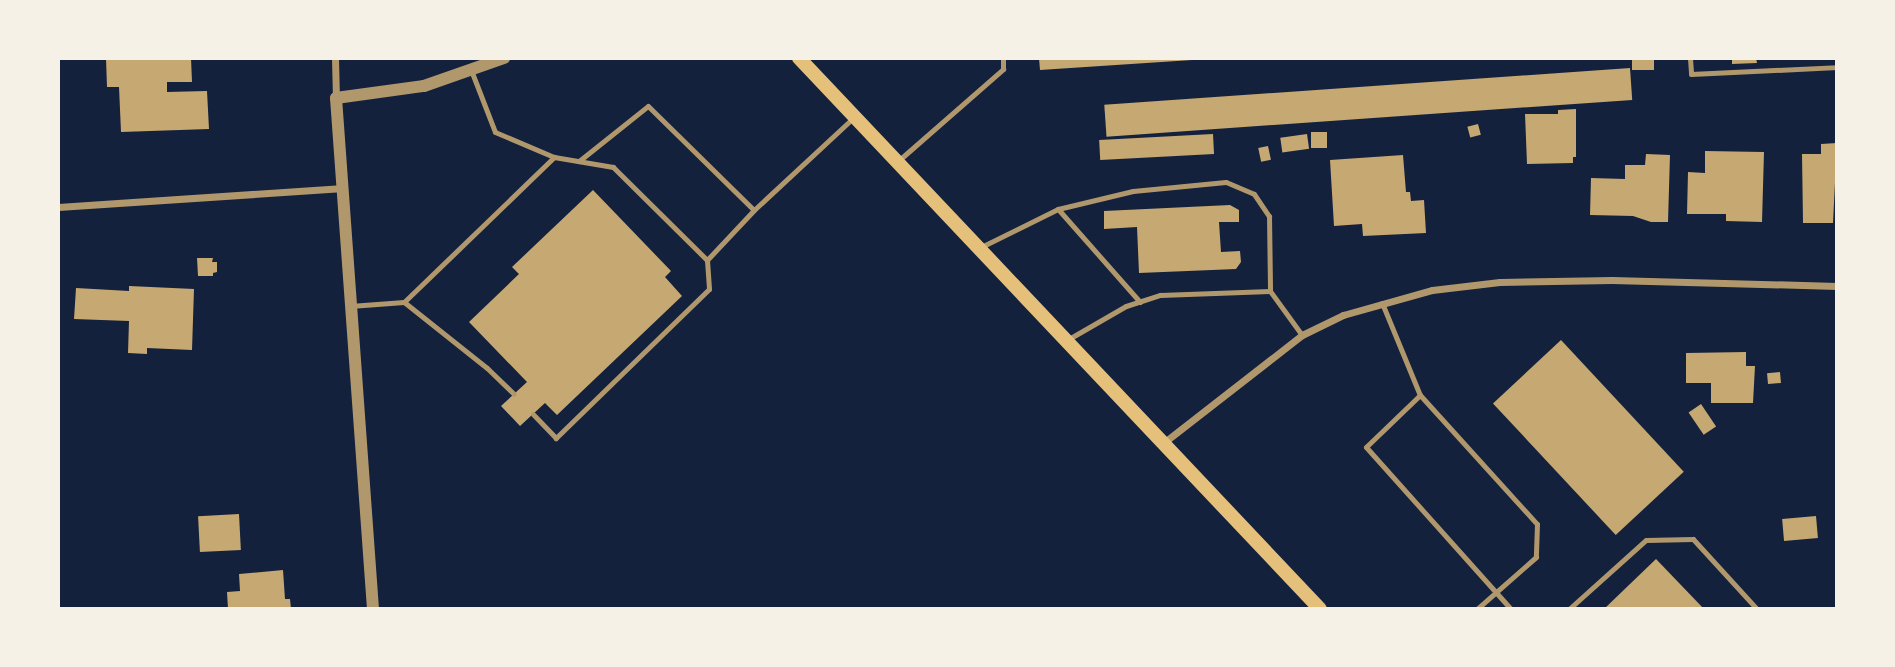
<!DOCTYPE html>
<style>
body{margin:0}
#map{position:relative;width:1895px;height:667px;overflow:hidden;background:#14213d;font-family:Roboto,sans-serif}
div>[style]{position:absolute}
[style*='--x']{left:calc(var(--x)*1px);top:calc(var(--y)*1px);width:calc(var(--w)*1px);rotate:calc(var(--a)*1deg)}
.building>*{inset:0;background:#c6a872;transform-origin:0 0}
.service>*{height:5px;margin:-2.5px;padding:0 2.5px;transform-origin:2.5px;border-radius:2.5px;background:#b1986c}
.minor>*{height:7px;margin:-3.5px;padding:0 3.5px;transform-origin:3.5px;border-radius:3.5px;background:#b1986c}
.tertiary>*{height:12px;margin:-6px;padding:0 6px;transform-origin:6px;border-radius:6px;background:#b1986c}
.secondary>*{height:14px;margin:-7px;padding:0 7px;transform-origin:7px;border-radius:7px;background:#e5c07b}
span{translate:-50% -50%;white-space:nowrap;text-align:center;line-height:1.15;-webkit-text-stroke:5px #f6f1e7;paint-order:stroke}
.frame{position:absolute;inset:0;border:60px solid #f6f1e7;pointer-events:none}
</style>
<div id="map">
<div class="building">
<i style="clip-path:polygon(151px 58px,191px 58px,192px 82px,167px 82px,167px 92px,207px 91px,209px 129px,121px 132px,119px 87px,107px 87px,106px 59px)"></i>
<i style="clip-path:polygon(1039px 58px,1191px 58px,1192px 60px,1040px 70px)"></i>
<i style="left:1632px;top:58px;width:22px;height:12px"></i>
<i style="clip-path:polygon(1732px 58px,1756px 58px,1757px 63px,1732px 64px)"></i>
<i style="left:1630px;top:68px;width:32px;height:527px;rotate:86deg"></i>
<i style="clip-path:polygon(1576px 109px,1576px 157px,1573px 157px,1573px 163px,1527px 164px,1525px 114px,1558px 114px,1558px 110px)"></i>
<i style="left:1478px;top:124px;width:11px;height:11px;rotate:75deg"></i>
<i style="left:1311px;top:132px;width:16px;height:16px"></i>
<i style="left:1213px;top:134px;width:20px;height:114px;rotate:87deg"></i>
<i style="left:1307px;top:134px;width:15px;height:27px;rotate:82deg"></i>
<i style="clip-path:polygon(1837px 143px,1833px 223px,1803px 223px,1802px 154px,1821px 154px,1821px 144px)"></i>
<i style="left:1268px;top:146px;width:14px;height:10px;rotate:78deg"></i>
<i style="clip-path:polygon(1705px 151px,1764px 152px,1762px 222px,1726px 221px,1726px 214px,1687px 214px,1688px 172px,1705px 173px)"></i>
<i style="clip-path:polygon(1646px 154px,1670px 155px,1668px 222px,1651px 222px,1633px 216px,1590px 215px,1591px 178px,1625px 179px,1625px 165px,1645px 165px)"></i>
<i style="clip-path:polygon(1403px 155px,1406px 192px,1410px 192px,1411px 201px,1424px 200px,1426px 233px,1363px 236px,1362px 224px,1334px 226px,1330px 160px)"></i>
<i style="clip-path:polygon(593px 190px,671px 271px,665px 277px,682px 296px,557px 415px,545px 403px,520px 426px,501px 406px,527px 382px,469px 322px,519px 274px,512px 267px)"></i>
<i style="clip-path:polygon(1230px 205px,1239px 210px,1239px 222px,1219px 222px,1221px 252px,1240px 251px,1241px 262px,1236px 269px,1139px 273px,1137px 227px,1104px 229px,1104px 211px)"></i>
<i style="clip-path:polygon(197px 258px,213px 258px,212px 262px,217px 262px,217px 272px,213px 273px,213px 276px,198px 276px)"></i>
<i style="clip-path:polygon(129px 286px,194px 289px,192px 350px,147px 348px,147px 354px,128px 353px,129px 321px,74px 319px,76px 288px,129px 291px)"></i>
<i style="left:1561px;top:340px;width:180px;height:93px;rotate:47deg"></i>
<i style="clip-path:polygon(1746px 352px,1746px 366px,1755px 366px,1753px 403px,1711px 403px,1711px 383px,1686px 383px,1686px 353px)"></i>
<i style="left:1780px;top:372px;width:11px;height:13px;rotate:85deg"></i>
<i style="left:1701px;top:404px;width:27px;height:15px;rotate:56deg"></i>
<i style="left:239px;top:514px;width:36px;height:41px;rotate:87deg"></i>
<i style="left:1816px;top:516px;width:22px;height:34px;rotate:85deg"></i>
<i style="clip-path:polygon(1656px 559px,1704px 609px,1604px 609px)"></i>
<i style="clip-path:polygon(283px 570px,285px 599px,290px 599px,291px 609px,228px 609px,227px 592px,240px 591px,239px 574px)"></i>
</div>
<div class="service">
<i style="--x:1690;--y:58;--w:16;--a:86"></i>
<i style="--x:1691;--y:74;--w:146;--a:-2.7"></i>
<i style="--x:471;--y:70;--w:66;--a:68.8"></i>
<i style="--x:495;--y:132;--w:64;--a:23"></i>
<i style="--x:579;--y:161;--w:88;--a:-38.6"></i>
<i style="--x:648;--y:106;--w:148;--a:44.5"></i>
<i style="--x:754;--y:210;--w:137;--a:-42.9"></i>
<i style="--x:898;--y:161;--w:140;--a:-41.2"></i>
<i style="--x:1003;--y:69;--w:11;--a:-90"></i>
<i style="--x:1058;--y:209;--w:124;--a:48.6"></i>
<i style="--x:979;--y:248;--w:88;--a:-26.3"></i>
<i style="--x:1058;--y:209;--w:77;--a:-13.5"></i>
<i style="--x:1133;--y:191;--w:93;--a:-5.5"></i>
<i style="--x:1226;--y:182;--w:30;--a:23"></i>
<i style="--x:1254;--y:194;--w:27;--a:56"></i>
<i style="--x:1269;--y:216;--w:75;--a:89.2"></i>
<i style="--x:1270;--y:291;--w:54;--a:54"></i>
<i style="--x:707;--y:260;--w:69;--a:-46.8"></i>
<i style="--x:404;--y:302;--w:209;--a:-44"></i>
<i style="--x:554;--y:157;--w:60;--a:9.6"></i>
<i style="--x:613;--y:167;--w:132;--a:44.7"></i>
<i style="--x:707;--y:260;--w:29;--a:86"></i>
<i style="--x:709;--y:289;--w:214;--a:135.8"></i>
<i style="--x:556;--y:438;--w:33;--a:-134"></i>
<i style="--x:1382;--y:303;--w:100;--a:67.6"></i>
<i style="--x:1420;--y:395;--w:174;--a:47.8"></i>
<i style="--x:1537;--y:524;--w:33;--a:92"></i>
<i style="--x:1536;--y:557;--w:79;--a:138.6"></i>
<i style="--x:350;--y:306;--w:54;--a:-4.2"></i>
<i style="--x:404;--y:302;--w:106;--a:38.5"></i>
<i style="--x:487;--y:368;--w:37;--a:44"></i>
<i style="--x:1067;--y:340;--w:68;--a:-30"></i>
<i style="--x:1126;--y:306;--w:36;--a:-18"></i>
<i style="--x:1160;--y:295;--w:110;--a:-2.1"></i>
<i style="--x:1420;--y:395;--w:75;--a:136.1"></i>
<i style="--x:1366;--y:447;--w:217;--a:48.2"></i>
<i style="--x:1569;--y:609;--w:103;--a:-41.9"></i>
<i style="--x:1646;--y:540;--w:47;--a:-1.2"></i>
<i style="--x:1693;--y:539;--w:95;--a:47.6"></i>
</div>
<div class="minor">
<i style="--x:335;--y:58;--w:40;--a:88.6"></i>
<i style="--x:58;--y:207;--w:286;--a:-3.8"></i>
<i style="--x:1162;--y:444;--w:177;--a:-37.9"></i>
<i style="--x:1302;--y:335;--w:46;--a:-26"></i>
<i style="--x:1343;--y:315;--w:92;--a:-15.7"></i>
<i style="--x:1432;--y:290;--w:68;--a:-6.7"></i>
<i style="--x:1500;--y:282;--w:112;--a:-1"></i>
<i style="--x:1612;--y:280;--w:225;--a:1.5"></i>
</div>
<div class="tertiary">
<i style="--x:373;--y:609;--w:512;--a:-94.14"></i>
<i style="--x:336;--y:98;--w:89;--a:-7.8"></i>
<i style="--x:424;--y:86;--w:85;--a:-19.3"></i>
</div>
<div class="secondary">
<i style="--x:799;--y:58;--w:758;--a:46.6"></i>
</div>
<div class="frame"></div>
</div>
